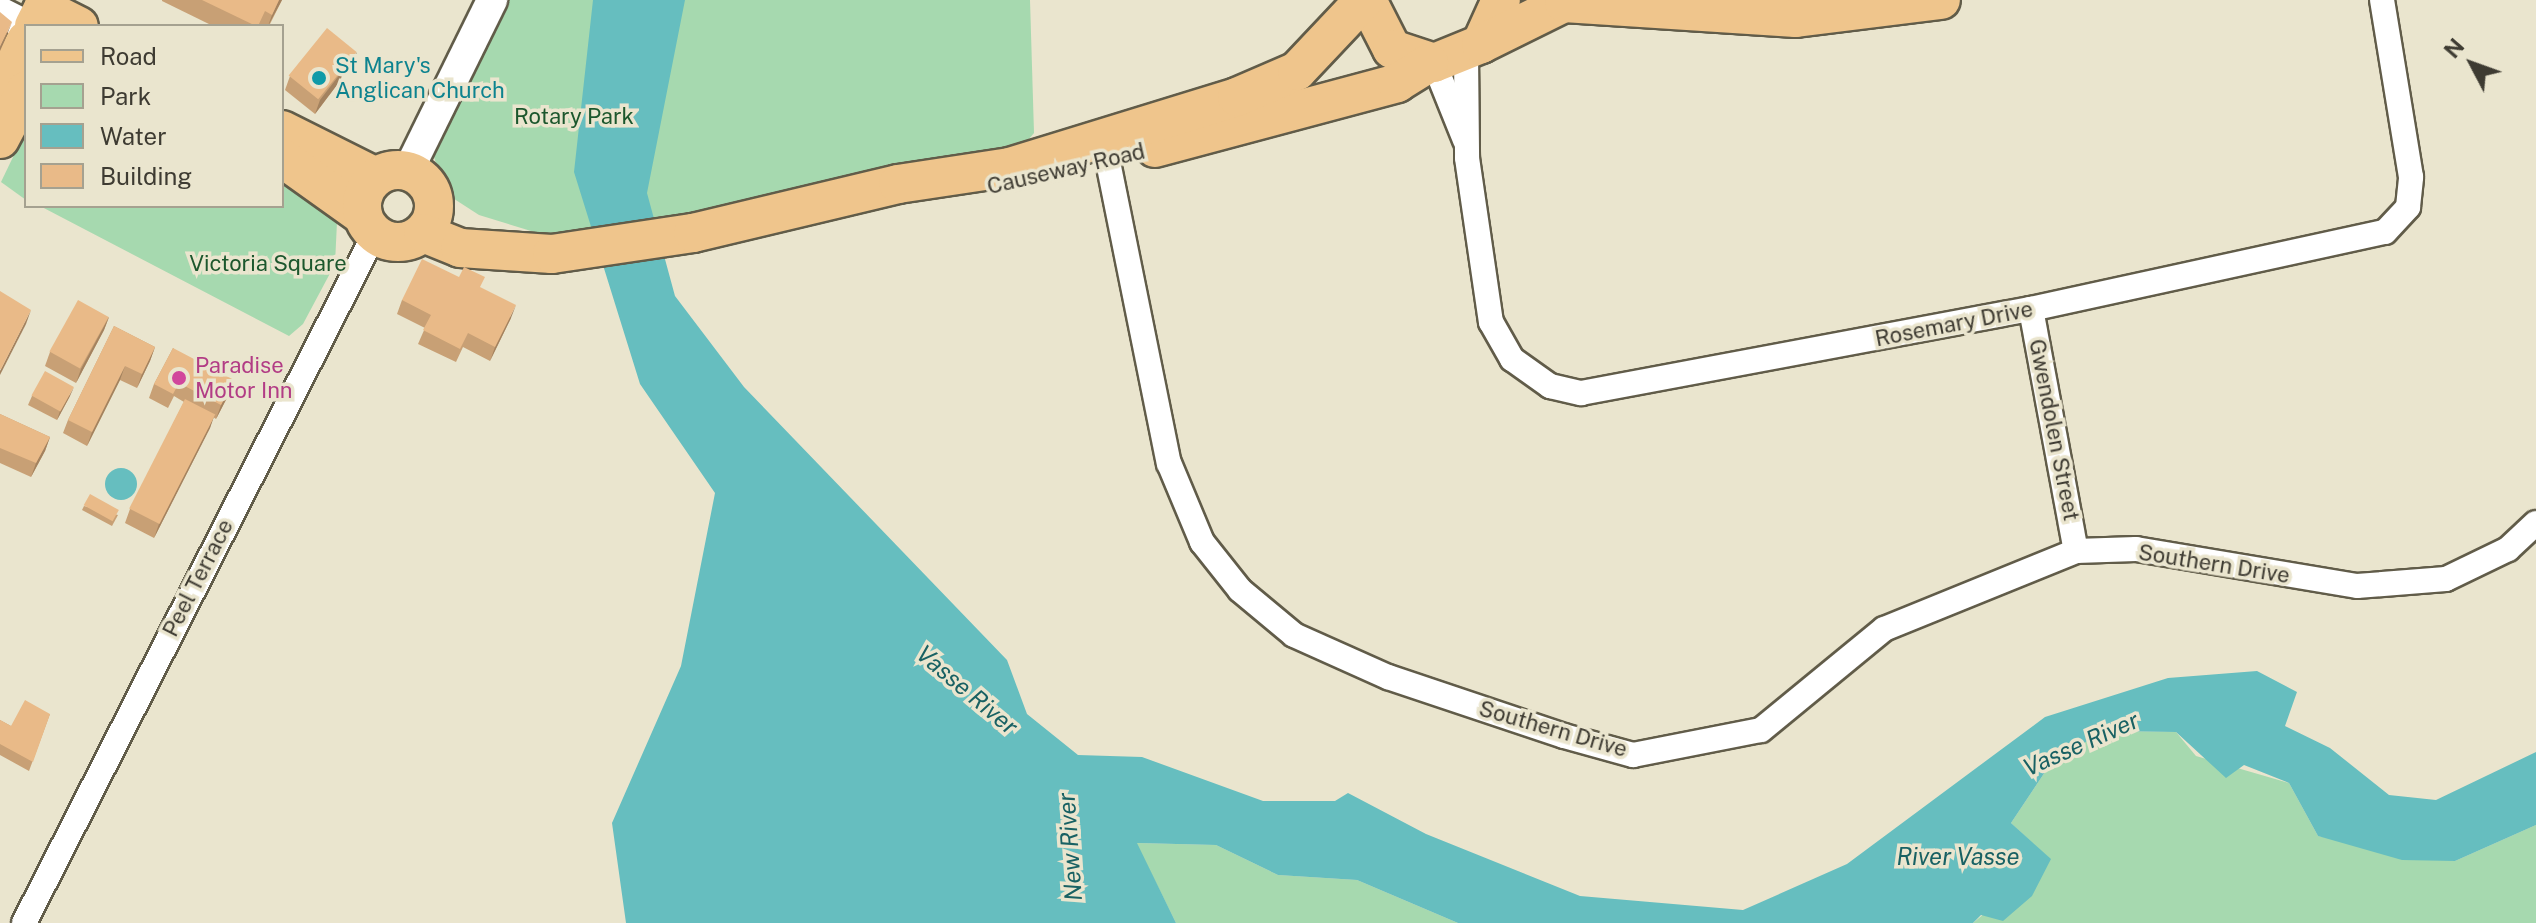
<!DOCTYPE html>
<style>
body{margin:0}
#map{position:relative;width:2536px;height:923px;overflow:hidden;background:#eae5ce;font-family:"Public Sans",sans-serif}
div>[style]{position:absolute}
[style*='--x']{left:calc(var(--x)*1px);top:calc(var(--y)*1px);width:calc(var(--w)*1px);rotate:calc(var(--a)*1deg)}
.green>*{inset:0;background:#a6d9af}
.water>*{inset:0;background:#66bebf}
.round{border-radius:50%}
.roads{filter:drop-shadow(2px 0 #615c49) drop-shadow(-2px 0 #615c49) drop-shadow(0 2px #615c49) drop-shadow(0 -2px #615c49)}
.minor>*{height:24px;margin:-12px;padding:0 12px;transform-origin:12px;border-radius:12px;background:#fff}
.tertiary>*{height:30px;margin:-15px;padding:0 15px;transform-origin:15px;border-radius:15px;background:#fff}
.primary>*{height:38px;margin:-19px;padding:0 19px;transform-origin:19px;border-radius:19px;background:#efc58c}
.primary>.ring{margin:-19px;padding:0;box-sizing:content-box;background:none;border:38px solid #efc58c;border-radius:50%}
.wall>*{inset:0;background:#c8a075}
.shaded-wall>*{inset:0;background:#a3825f}
.building>*{inset:0;background:#e9ba88;transform-origin:0 0}
.dots>*{width:22px;height:22px;translate:-50% -50%;box-sizing:border-box;border:4px solid #eae5ce;border-radius:50%}
span{translate:-50% -50%;white-space:nowrap;text-align:center;line-height:1.15;-webkit-text-stroke:7px #eae5ce;paint-order:stroke}
.culture-label{font-size:22px;color:#0d838f}
.left{translate:0 -50%;text-align:left}
.park-label{font-size:22px;color:#1c572d}
.street-label{font-size:22px;color:#3e3b32}
.hotel-label{font-size:22px;color:#b23c85}
.water-label{font-size:24px;color:#186163;font-style:italic}
.legend{position:absolute;left:24px;top:24px;width:260px;height:184px;box-sizing:border-box;background:#eae5ce;border:2px solid #a5a190;margin:0;padding:10px 14px;list-style:none;font-size:24px;color:#3e3b32}
.legend li{display:flex;align-items:center;gap:16px;height:40px}
.legend b{width:40px;border:2px solid #a5a190}
.north{position:absolute;left:2432px;top:24px;width:80px;height:80px;-webkit-text-stroke:6px #eae5ce;paint-order:stroke;rotate:311deg;font-size:22px;font-weight:700;line-height:32px;text-align:center;color:#3e3b32}
.north::after{content:'';display:block;margin:auto;width:28px;height:36px;background:#3e3b32;clip-path:polygon(50% 0,100% 100%,50% 72%,0 100%)}
</style>
<div id="map">
<div class="green">
<i style="clip-path:polygon(499px 0,1030px 0,1034px 133px,1013px 158px,554px 238px,479px 215px,445px 193px,430px 144px)"></i>
<i style="clip-path:polygon(26px 130px,26px 200px,1px 182px)"></i>
<i style="clip-path:polygon(282px 182px,314px 198px,337px 222px,335px 264px,303px 324px,289px 336px,40px 206px,282px 206px)"></i>
<i style="clip-path:polygon(2107px 731px,2176px 732px,2196px 756px,2289px 783px,2318px 836px,2455px 861px,2536px 825px,2536px 923px,1973px 923px,2050px 859px,2011px 823px,2055px 757px)"></i>
<i style="clip-path:polygon(1136px 843px,1216px 845px,1278px 875px,1357px 880px,1458px 923px,1176px 923px)"></i>
</div>
<div class="water">
<i style="clip-path:polygon(593px 0,685px 0,647px 193px,675px 296px,744px 387px,1007px 660px,1027px 714px,1078px 755px,1142px 757px,1263px 801px,1335px 801px,1348px 793px,1426px 834px,1580px 896px,1743px 910px,1847px 864px,2045px 717px,2168px 678px,2257px 671px,2297px 692px,2285px 726px,2330px 748px,2389px 795px,2436px 800px,2536px 752px,2536px 825px,2455px 861px,2402px 860px,2318px 836px,2289px 783px,2244px 765px,2226px 778px,2176px 732px,2108px 731px,2055px 757px,2011px 823px,2051px 859px,2032px 896px,2003px 921px,1981px 915px,1973px 923px,1458px 923px,1357px 880px,1278px 875px,1216px 845px,1137px 843px,1176px 923px,626px 923px,612px 823px,681px 666px,715px 493px,640px 384px,574px 172px)"></i>
<i class="round" style="left:105px;top:468px;width:32px;height:32px"></i>
</div>
<div class="roads">
<div class="minor">
<i style="--x:1466;--y:55;--w:103;--a:89.4"></i>
<i style="--x:1467;--y:158;--w:166;--a:81.7"></i>
<i style="--x:1491;--y:322;--w:43;--a:60.4"></i>
<i style="--x:1512;--y:359;--w:47;--a:35.4"></i>
<i style="--x:1550;--y:386;--w:32;--a:13"></i>
<i style="--x:1581;--y:393;--w:458;--a:-10.6"></i>
<i style="--x:2031;--y:309;--w:362;--a:-12.3"></i>
<i style="--x:2385;--y:232;--w:34;--a:-47"></i>
<i style="--x:2408;--y:207;--w:30;--a:-84"></i>
<i style="--x:2411;--y:177;--w:179;--a:-99.3"></i>
<i style="--x:1434;--y:63;--w:83;--a:68.1"></i>
<i style="--x:1104;--y:142;--w:328;--a:78.6"></i>
<i style="--x:1169;--y:463;--w:86;--a:67.3"></i>
<i style="--x:1202;--y:542;--w:61;--a:51.6"></i>
<i style="--x:1240;--y:590;--w:70;--a:39.8"></i>
<i style="--x:1294;--y:635;--w:103;--a:24.1"></i>
<i style="--x:1388;--y:677;--w:186;--a:18.5"></i>
<i style="--x:1564;--y:736;--w:72;--a:15.4"></i>
<i style="--x:1633;--y:755;--w:130;--a:-11.1"></i>
<i style="--x:1761;--y:730;--w:159;--a:-39.4"></i>
<i style="--x:1884;--y:629;--w:207;--a:-22.1"></i>
<i style="--x:2076;--y:551;--w:60;--a:-1.9"></i>
<i style="--x:2136;--y:549;--w:224;--a:9.5"></i>
<i style="--x:2357;--y:586;--w:89;--a:-4.5"></i>
<i style="--x:2446;--y:579;--w:69;--a:-25.8"></i>
<i style="--x:2508;--y:549;--w:38;--a:-43"></i>
<i style="--x:2031;--y:309;--w:246;--a:79.5"></i>
<i style="--x:24;--y:923;--w:772;--a:-63.04"></i>
</div>
<div class="tertiary">
<i style="--x:0;--y:12;--w:30;--a:27"></i>
<i style="--x:408;--y:171;--w:191;--a:-63.8"></i>
</div>
<div class="primary">
<i style="--x:1367;--y:0;--w:55;--a:63"></i>
<i style="--x:1392;--y:49;--w:44;--a:18.4"></i>
<i style="--x:1434;--y:63;--w:51;--a:-22"></i>
<i style="--x:1481;--y:44;--w:48;--a:-65.6"></i>
<i style="--x:34;--y:26;--w:20;--a:-63"></i>
<i style="--x:43;--y:8;--w:40;--a:26.6"></i>
<i style="--x:1481;--y:44;--w:93;--a:-26.3"></i>
<i style="--x:1564;--y:3;--w:232;--a:3.7"></i>
<i style="--x:1796;--y:18;--w:146;--a:-7.1"></i>
<i style="--x:0;--y:89;--w:55;--a:-62"></i>
<i style="--x:282;--y:130;--w:105;--a:26.6"></i>
<i style="--x:0;--y:139;--w:55;--a:-62"></i>
<i style="--x:1155;--y:148;--w:251;--a:-15"></i>
<i style="--x:1397;--y:83;--w:38;--a:-32"></i>
<i style="--x:282;--y:158;--w:98;--a:35.5"></i>
<i class="ring" style="left:362px;top:170px;width:34px;height:34px"></i>
<i style="--x:423;--y:233;--w:40;--a:22"></i>
<i style="--x:460;--y:248;--w:92;--a:3.7"></i>
<i style="--x:552;--y:254;--w:143;--a:-8.5"></i>
<i style="--x:693;--y:233;--w:211;--a:-13.4"></i>
<i style="--x:898;--y:184;--w:113;--a:-8.6"></i>
<i style="--x:1010;--y:167;--w:238;--a:-17.1"></i>
<i style="--x:1237;--y:97;--w:65;--a:-23.4"></i>
<i style="--x:1297;--y:71;--w:98;--a:-46.7"></i>
</div>
</div>
<div class="wall">
<i style="clip-path:polygon(162px 0,282px 0,269px 26px,213px 26px,162px 1px)"></i>
<i style="clip-path:polygon(352px 65px,315px 114px,285px 90px,290px 76px)"></i>
<i style="clip-path:polygon(481px 288px,511px 318px,490px 361px,463px 347px,456px 362px,418px 344px,425px 328px,397px 314px,402px 300px)"></i>
<i style="clip-path:polygon(109px 317px,104px 330px,76px 383px,45px 366px,50px 352px)"></i>
<i style="clip-path:polygon(114px 326px,155px 347px,150px 361px,137px 388px,120px 380px,87px 446px,63px 433px,68px 420px)"></i>
<i style="clip-path:polygon(173px 348px,229px 394px,216px 419px,213px 417px,210px 428px,154px 538px,125px 523px,130px 509px,184px 402px,174px 396px,168px 408px,149px 398px,154px 384px)"></i>
<i style="clip-path:polygon(32px 396px,70px 396px,57px 420px,28px 405px)"></i>
<i style="clip-path:polygon(0 414px,50px 437px,45px 451px,31px 477px,0 463px)"></i>
<i style="clip-path:polygon(84px 506px,118px 515px,112px 526px,82px 510px)"></i>
<i style="clip-path:polygon(50px 714px,29px 771px,0 755px,0 720px,11px 726px)"></i>
</div>
<div class="shaded-wall">
<i style="clip-path:polygon(279px 0,282px 0,268px 26px,272px 15px)"></i>
<i style="clip-path:polygon(12px 22px,5px 40px,0 51px,0 47px)"></i>
<i style="clip-path:polygon(357px 52px,352px 65px,315px 114px,320px 100px)"></i>
<i style="clip-path:polygon(516px 305px,511px 318px,490px 361px,495px 347px)"></i>
<i style="clip-path:polygon(31px 310px,26px 324px,0 375px,0 371px)"></i>
<i style="clip-path:polygon(109px 317px,104px 330px,76px 383px,81px 369px)"></i>
<i style="clip-path:polygon(155px 347px,150px 361px,137px 388px,142px 374px)"></i>
<i style="clip-path:polygon(125px 366px,120px 380px,87px 446px,92px 432px)"></i>
<i style="clip-path:polygon(234px 380px,229px 394px,216px 419px,221px 405px)"></i>
<i style="clip-path:polygon(74px 387px,70px 396px,57px 420px,60px 411px)"></i>
<i style="clip-path:polygon(215px 414px,210px 428px,154px 538px,159px 524px)"></i>
<i style="clip-path:polygon(50px 437px,45px 451px,31px 477px,36px 463px)"></i>
</div>
<div class="building">
<i style="clip-path:polygon(202px 0,279px 0,272px 15px,265px 11px,258px 26px,256px 26px)"></i>
<i style="clip-path:polygon(0 12px,12px 22px,0 47px)"></i>
<i style="left:327px;top:28px;width:38px;height:61px;rotate:39deg"></i>
<i style="clip-path:polygon(422px 259px,459px 277px,464px 267px,485px 277px,480px 287px,516px 305px,495px 347px,468px 333px,460px 349px,423px 330px,431px 315px,402px 300px)"></i>
<i style="clip-path:polygon(0 291px,31px 310px,1px 369px,0 369px)"></i>
<i style="left:78px;top:300px;width:35px;height:59px;rotate:29deg"></i>
<i style="clip-path:polygon(114px 326px,155px 347px,142px 374px,125px 366px,92px 432px,68px 420px)"></i>
<i style="clip-path:polygon(173px 348px,234px 380px,221px 405px,179px 383px,173px 394px,154px 384px)"></i>
<i style="left:45px;top:371px;width:33px;height:28px;rotate:29deg"></i>
<i style="left:185px;top:399px;width:34px;height:123px;rotate:27deg"></i>
<i style="clip-path:polygon(0 414px,50px 437px,36px 463px,0 448px)"></i>
<i style="left:90px;top:494px;width:33px;height:13px;rotate:29deg"></i>
<i style="clip-path:polygon(25px 700px,50px 714px,33px 762px,0 744px,0 720px,11px 726px)"></i>
</div>
<div class="dots">
<i style="left:319px;top:78px;background:#0f9aa8"></i>
<i style="left:179px;top:378px;background:#d1479c"></i>
</div>
<div class="culture-label">
<span class="left" style="left:335px;top:78px">St Mary's<br>Anglican Church</span>
</div>
<div class="park-label">
<span style="left:574px;top:117px">Rotary Park</span>
<span style="left:268px;top:264px">Victoria Square</span>
</div>
<div class="street-label">
<span style="left:1066px;top:169px;rotate:-13deg">Causeway Road</span>
<span style="left:1954px;top:324px;rotate:-11deg">Rosemary Drive</span>
<span style="left:2054px;top:430px;rotate:79deg">Gwendolen Street</span>
<span style="left:2214px;top:564px;rotate:9deg">Southern Drive</span>
<span style="left:198px;top:578px;rotate:-63deg">Peel Terrace</span>
<span style="left:1553px;top:729px;rotate:16deg">Southern Drive</span>
</div>
<div class="hotel-label">
<span class="left" style="left:195px;top:378px">Paradise<br>Motor Inn</span>
</div>
<div class="water-label">
<span style="left:967px;top:690px;rotate:40deg">Vasse River</span>
<span style="left:2081px;top:744px;rotate:-24deg">Vasse River</span>
<span style="left:1070px;top:847px;rotate:-94deg">New River</span>
<span style="left:1958px;top:857px">River Vasse</span>
</div>
<ul class="legend">
<li><b style="height:10px;background:#efc58c"></b>Road</li>
<li><b style="height:22px;background:#a6d9af"></b>Park</li>
<li><b style="height:22px;background:#66bebf"></b>Water</li>
<li><b style="height:22px;background:#e9ba88"></b>Building</li>
</ul>
<div class="north">N</div>
</div>
